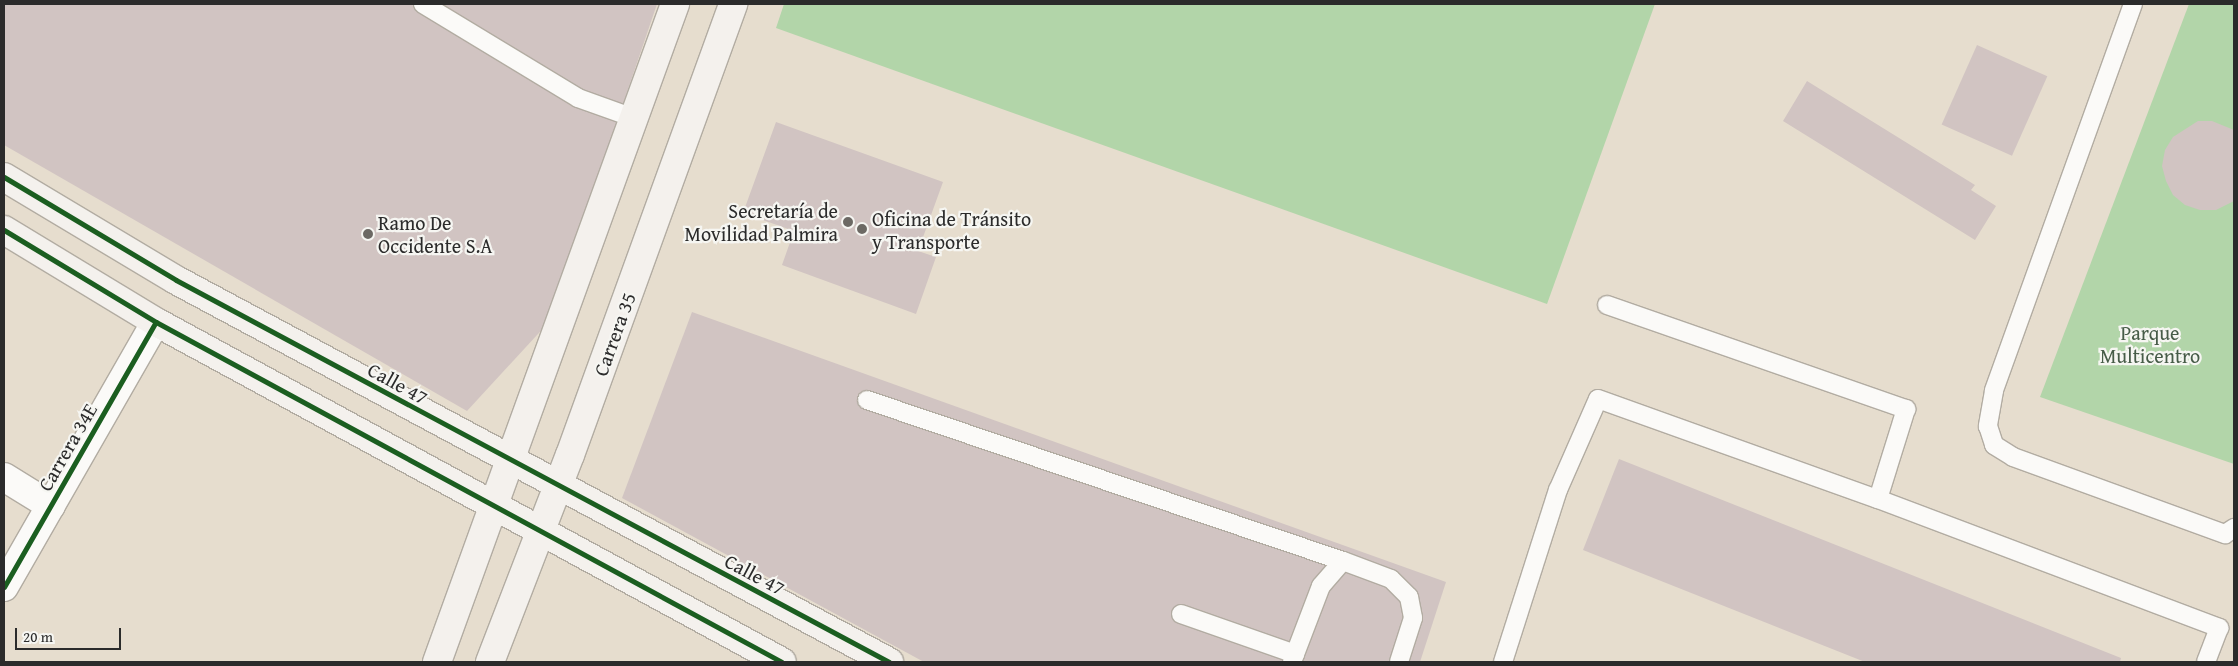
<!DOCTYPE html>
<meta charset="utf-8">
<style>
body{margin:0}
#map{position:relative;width:2238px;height:666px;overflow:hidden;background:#e6ddce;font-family:"Gentium Book Plus",serif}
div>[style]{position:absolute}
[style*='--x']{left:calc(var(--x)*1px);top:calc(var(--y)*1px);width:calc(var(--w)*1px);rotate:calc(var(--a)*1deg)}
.green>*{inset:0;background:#b2d5a9}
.building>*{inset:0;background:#d1c4c2;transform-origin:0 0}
.roads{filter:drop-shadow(1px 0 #b2aca2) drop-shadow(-1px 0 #b2aca2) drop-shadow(0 1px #b2aca2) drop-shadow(0 -1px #b2aca2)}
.service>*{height:18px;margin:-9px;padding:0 9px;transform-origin:9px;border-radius:9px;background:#fbfaf8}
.minor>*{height:28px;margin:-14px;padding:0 14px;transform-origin:14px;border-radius:14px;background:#fbfaf8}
.secondary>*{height:28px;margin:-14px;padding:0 14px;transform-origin:14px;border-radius:14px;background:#f4f1ed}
.cycleway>*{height:5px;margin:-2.5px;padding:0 2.5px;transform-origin:2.5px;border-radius:2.5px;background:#1b5e20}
.dots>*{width:14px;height:14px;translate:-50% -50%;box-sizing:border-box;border:2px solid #f6f6f2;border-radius:50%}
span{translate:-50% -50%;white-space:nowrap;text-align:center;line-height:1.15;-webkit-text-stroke:4.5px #f6f6f2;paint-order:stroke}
.poi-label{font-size:20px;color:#2b2b2b}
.right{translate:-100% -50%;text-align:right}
.left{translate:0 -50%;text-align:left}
.park-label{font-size:20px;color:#475c48}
.street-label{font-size:20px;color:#2b2b2b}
.frame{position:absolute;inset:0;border:5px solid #2b2b2b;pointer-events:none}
.scale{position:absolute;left:15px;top:628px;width:106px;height:22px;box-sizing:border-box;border:2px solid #2b2b2b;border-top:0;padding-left:6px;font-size:15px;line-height:18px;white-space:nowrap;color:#2b2b2b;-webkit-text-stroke:4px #f6f6f2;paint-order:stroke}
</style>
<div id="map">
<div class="green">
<i style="clip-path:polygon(784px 4px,1655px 4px,1547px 304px,776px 28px)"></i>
<i style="clip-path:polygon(2189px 4px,2234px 4px,2234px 464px,2040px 397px)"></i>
</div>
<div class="building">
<i style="clip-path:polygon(4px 4px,657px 4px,549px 322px,467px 411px,4px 145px)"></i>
<i style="left:1977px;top:45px;width:77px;height:87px;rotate:24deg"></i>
<i style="clip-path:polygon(1807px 81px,1975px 185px,1971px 190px,1996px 206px,1975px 240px,1783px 121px)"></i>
<i style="clip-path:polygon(2198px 121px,2212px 121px,2234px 130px,2234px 201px,2216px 210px,2200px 210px,2185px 205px,2173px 195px,2166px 181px,2162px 166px,2165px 150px,2173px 137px)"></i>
<i style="clip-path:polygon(776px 122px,943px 182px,918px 251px,936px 257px,916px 314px,782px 265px,794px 231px,743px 213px)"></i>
<i style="clip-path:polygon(692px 312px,1446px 582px,1420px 662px,924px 662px,622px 498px)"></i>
<i style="clip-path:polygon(1619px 459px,2121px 658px,2120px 662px,1865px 662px,1583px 550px)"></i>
</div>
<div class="roads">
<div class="service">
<i style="--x:423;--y:4;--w:181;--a:31.2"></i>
<i style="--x:578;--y:98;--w:59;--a:19.7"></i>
<i style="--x:2133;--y:4;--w:411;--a:109.8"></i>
<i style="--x:1994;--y:391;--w:36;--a:100"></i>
<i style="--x:1988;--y:426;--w:20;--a:72"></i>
<i style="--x:1994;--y:445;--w:22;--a:32"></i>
<i style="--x:2013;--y:457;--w:226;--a:20"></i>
<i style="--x:2225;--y:534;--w:11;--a:-34"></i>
<i style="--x:1607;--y:305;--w:317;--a:19.2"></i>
<i style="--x:1906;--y:409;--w:94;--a:107.3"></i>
<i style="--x:867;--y:400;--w:502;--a:18.69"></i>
<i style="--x:1181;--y:614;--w:121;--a:19.3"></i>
<i style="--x:1292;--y:662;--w:81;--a:-69.1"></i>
<i style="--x:1321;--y:586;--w:33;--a:-49"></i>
<i style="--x:1343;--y:561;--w:51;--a:20.6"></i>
<i style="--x:1391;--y:579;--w:25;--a:45"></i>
<i style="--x:1409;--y:597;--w:21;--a:79"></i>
<i style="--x:1413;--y:618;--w:46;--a:107.7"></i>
<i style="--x:1503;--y:662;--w:181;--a:-72.3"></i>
<i style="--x:1558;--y:490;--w:99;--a:-66.3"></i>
<i style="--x:1598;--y:399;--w:297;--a:19.7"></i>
<i style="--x:1878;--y:499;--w:365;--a:20.7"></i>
<i style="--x:2219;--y:628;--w:36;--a:111"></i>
</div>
<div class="minor">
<i style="--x:4;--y:477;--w:55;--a:31.7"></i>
<i style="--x:4;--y:587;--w:305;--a:-60.2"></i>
</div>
<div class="secondary">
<i style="--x:4;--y:177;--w:200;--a:30.9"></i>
<i style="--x:176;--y:280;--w:809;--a:28.18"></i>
<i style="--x:4;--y:230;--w:178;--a:31.2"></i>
<i style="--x:156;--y:322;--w:712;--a:28.51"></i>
<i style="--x:437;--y:662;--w:700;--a:-70.11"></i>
<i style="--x:490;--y:662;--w:222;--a:-68.9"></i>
<i style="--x:570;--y:455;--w:480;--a:-70.1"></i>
</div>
</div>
<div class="cycleway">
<i style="--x:4;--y:177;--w:200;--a:30.9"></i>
<i style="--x:176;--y:280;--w:809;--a:28.18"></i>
<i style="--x:4;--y:230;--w:178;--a:31.2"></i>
<i style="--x:156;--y:322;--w:712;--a:28.51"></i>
<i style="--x:4;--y:587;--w:305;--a:-60.2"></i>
</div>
<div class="dots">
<i style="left:848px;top:222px;background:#6c6964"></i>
<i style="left:862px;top:229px;background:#6c6964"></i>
<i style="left:368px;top:234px;background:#6c6964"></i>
</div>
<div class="poi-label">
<span class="right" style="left:838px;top:222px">Secretaría de<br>Movilidad Palmira</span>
<span class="left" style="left:872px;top:230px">Oficina de Tránsito<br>y Transporte</span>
<span class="left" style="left:378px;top:234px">Ramo De<br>Occidente S.A</span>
</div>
<div class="park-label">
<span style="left:2150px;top:344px">Parque<br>Multicentro</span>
</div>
<div class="street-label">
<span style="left:614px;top:334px;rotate:-70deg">Carrera 35</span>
<span style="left:398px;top:383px;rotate:29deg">Calle 47</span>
<span style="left:67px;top:447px;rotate:-60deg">Carrera 34E</span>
<span style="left:755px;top:574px;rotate:28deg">Calle 47</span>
</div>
<div class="frame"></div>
<div class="scale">20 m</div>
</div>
